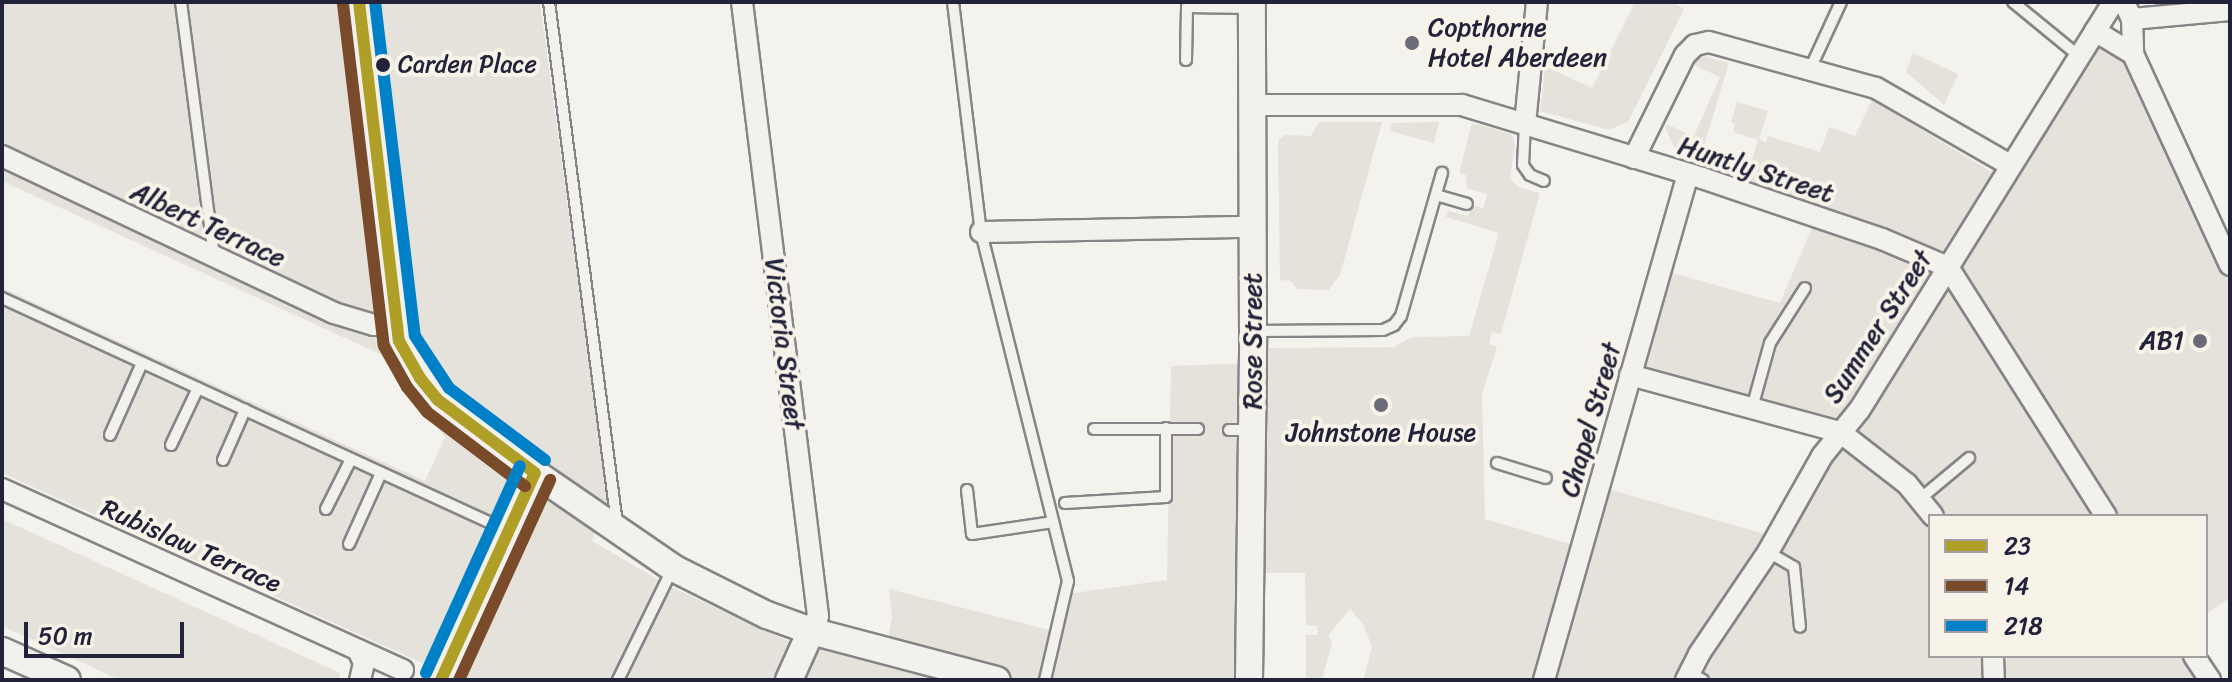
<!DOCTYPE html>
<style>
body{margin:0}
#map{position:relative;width:2232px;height:682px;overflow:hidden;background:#f4f2ec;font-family:Sriracha,sans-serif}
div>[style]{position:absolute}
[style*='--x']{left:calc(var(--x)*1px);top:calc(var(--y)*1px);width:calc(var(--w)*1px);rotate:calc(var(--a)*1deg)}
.built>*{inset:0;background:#e5e2dc}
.roads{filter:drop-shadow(2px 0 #858486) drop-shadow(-2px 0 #858486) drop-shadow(0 2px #858486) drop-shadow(0 -2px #858486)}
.service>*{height:10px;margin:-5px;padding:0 5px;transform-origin:5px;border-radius:5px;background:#f2f1ed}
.minor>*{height:20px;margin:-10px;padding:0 10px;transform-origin:10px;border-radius:10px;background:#f2f1ed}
.tertiary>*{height:26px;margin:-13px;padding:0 13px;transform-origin:13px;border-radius:13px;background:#f2f1ed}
.bus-1>*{height:12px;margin:-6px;padding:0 6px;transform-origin:6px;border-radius:6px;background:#b09f27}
.bus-2>*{height:12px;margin:-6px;padding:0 6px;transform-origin:6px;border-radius:6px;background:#7a4b2a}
.bus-3>*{height:12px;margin:-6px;padding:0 6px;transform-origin:6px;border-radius:6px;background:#0081c7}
.dots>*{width:22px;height:22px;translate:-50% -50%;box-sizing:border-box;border:4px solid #f7f3e8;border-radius:50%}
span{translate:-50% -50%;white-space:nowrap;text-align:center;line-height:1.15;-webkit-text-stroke:8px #f7f3e8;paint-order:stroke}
.bus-label{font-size:24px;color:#22223b}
.left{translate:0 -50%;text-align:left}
.poi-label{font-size:26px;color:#22223b}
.right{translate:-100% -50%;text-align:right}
.street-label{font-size:26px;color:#22223b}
.frame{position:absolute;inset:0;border:4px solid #22223b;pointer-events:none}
.legend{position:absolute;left:1928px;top:514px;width:280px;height:144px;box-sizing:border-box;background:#f7f3e8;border:2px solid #a29fa3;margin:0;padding:10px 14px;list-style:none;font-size:24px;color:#22223b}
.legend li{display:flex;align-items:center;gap:16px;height:40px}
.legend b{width:40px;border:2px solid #a29fa3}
.scale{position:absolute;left:24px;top:622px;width:160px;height:36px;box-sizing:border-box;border:4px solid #22223b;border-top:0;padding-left:10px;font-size:24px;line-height:28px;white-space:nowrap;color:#22223b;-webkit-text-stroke:6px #f7f3e8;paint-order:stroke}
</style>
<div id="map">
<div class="built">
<i style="clip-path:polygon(2px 2px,540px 2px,608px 502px,592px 541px,671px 587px,803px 648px,811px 631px,886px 650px,892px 617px,889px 589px,1057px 632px,1067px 594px,1167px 580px,1171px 366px,1252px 363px,1253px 348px,1394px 347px,1412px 337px,1469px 336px,1499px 233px,1446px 217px,1448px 211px,1468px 216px,1471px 205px,1483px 208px,1486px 199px,1487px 194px,1467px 188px,1466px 175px,1459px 173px,1472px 123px,1512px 134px,1515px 145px,1510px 178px,1518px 187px,1540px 193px,1501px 334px,1492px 332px,1489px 344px,1497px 347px,1482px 394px,1485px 519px,1584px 548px,1601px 487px,1775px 537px,1835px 430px,1630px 375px,1661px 270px,1780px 303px,1816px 218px,1741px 193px,1758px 140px,1733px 132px,1735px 124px,1731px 122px,1737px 102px,1768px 111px,1759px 139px,1766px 142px,1768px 136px,1820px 152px,1829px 127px,1855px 136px,1872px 100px,2000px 177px,2095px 31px,2133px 54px,2230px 265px,2230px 598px,2206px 614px,2206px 516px,1930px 516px,1930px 656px,2194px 656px,2210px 680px,1363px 680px,1372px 647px,1363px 624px,1350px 609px,1328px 635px,1332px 642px,1322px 680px,1306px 680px,1306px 635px,1317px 635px,1318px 626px,1306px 625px,1305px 573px,1251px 573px,1252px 680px,460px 680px,2px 473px,2px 288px,425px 481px,445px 437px,380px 354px,2px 181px)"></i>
<i style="clip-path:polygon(1635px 2px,1673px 2px,1684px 9px,1628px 122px,1609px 130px,1540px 111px,1545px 66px,1592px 88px)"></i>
<i style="clip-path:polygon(1913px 53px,1958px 74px,1944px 105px,1906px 72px)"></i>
<i style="clip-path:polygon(1703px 56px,1729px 63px,1700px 159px,1676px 151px,1666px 130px,1666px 124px,1694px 136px,1720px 77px,1692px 64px)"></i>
<i style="clip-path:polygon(1319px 122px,1382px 122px,1340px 275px,1329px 290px,1297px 289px,1291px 281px,1280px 280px,1278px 141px,1284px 135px,1311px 136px)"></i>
<i style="clip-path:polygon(1439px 122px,1434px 143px,1390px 131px,1392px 123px)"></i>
<i style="clip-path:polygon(2px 519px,340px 673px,339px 680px,120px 680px,2px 626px)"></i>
</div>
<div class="roads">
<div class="service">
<i style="--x:181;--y:2;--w:255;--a:82.6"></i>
<i style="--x:549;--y:2;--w:526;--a:82.58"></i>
<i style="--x:953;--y:2;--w:232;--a:83.1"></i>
<i style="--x:981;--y:232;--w:360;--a:76"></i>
<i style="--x:1068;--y:581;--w:102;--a:103.1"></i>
<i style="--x:2013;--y:2;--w:85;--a:39.3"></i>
<i style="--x:1186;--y:60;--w:53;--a:-88.9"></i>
<i style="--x:1187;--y:7;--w:65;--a:0.9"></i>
<i style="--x:1810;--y:69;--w:74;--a:-65.2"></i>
<i style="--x:1525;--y:124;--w:41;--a:92.8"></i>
<i style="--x:1523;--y:165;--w:12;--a:55"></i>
<i style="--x:1530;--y:175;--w:15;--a:23"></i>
<i style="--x:1436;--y:195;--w:32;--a:16"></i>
<i style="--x:2;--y:298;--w:557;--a:24.72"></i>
<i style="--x:1254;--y:331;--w:129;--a:-0.4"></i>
<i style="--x:1383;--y:330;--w:12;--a:-24"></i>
<i style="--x:1394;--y:325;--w:11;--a:-52"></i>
<i style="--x:1401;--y:316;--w:149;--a:-74"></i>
<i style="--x:1752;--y:408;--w:67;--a:-74.5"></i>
<i style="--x:1770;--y:343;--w:65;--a:-57.5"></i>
<i style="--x:1094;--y:429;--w:104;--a:0"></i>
<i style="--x:1229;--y:430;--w:22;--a:0"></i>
<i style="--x:110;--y:435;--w:79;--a:-66"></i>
<i style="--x:171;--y:445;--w:63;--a:-64.7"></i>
<i style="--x:223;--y:460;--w:55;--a:-66.3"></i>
<i style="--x:1497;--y:463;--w:51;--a:17"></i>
<i style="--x:967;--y:490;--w:44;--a:83.5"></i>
<i style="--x:972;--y:534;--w:82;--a:-8.4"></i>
<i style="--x:1920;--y:499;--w:64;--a:-39.9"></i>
<i style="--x:1065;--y:503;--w:101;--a:-3.4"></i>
<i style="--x:1166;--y:497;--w:69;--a:-90"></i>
<i style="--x:326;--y:509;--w:56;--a:-63.4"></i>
<i style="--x:349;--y:544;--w:78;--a:-65.7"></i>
<i style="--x:1768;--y:552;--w:30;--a:30"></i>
<i style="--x:1794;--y:567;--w:60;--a:84.3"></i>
<i style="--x:1689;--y:672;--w:16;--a:30"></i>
<i style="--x:618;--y:680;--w:123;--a:-63.9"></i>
</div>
<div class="minor">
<i style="--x:742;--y:2;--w:619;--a:82.94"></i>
<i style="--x:818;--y:616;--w:17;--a:115"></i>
<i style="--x:2124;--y:2;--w:19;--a:65"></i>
<i style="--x:2132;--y:19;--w:35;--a:88"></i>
<i style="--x:2133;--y:54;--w:232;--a:65.3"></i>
<i style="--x:2132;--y:19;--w:98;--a:-5.2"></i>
<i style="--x:2095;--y:31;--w:44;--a:31.2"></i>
<i style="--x:1254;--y:105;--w:208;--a:0"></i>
<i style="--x:1462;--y:105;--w:251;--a:16.9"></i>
<i style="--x:1702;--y:178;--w:190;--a:18.7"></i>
<i style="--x:1882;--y:239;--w:72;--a:23"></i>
<i style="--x:1948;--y:267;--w:295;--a:57.6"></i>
<i style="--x:1525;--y:124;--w:123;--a:-84.4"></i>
<i style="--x:2;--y:156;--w:367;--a:25.3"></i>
<i style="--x:334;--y:313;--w:42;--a:16.7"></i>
<i style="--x:374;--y:325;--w:22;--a:-8"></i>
<i style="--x:1634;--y:158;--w:115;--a:-63.7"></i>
<i style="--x:1685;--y:55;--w:14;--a:-45"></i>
<i style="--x:1695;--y:45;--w:14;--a:-12"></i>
<i style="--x:1709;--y:42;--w:173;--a:15.4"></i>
<i style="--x:1876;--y:88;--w:155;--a:29.9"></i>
<i style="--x:981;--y:232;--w:272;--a:-1.1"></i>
<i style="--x:1630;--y:375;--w:218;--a:15.2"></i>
<i style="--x:1840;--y:432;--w:85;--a:37.8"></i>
<i style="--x:1907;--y:484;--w:41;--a:50.9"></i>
<i style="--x:2;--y:489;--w:440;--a:24.3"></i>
<i style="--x:358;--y:650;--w:14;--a:65"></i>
<i style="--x:364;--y:663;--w:17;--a:103"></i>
<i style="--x:1993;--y:656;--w:24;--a:88"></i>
<i style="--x:2194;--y:656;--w:29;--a:56"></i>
<i style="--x:1544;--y:680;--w:526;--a:-74.11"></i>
<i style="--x:1686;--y:680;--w:29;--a:-63"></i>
<i style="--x:1699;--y:654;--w:123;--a:-55.9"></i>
<i style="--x:1768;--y:552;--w:110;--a:-60.6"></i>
<i style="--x:1822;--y:456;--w:60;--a:-51"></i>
<i style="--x:1860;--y:409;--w:479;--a:-58.1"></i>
</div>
<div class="tertiary">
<i style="--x:359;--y:2;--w:341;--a:83.3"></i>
<i style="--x:399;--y:341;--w:43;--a:60.4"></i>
<i style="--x:420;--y:378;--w:28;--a:51"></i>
<i style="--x:438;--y:400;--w:121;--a:37"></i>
<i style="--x:535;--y:473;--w:168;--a:34.5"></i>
<i style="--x:673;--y:568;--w:105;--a:26.6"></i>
<i style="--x:767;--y:615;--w:47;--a:20"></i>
<i style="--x:811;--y:631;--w:192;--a:14.8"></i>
<i style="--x:2;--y:651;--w:71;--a:24"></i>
<i style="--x:441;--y:680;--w:227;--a:-65.6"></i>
<i style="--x:789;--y:680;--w:54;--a:-65.8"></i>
<i style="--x:1249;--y:680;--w:349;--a:-89.3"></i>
<i style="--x:1253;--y:331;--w:329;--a:-90.2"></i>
</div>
</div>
<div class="bus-1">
<i style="--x:359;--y:2;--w:341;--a:83.3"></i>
<i style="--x:399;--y:341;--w:43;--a:60.4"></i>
<i style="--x:420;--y:378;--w:28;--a:51"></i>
<i style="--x:438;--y:400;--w:121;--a:37"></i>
<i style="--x:441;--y:680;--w:227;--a:-65.6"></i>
</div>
<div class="bus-2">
<i style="--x:343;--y:4;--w:344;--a:83.2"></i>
<i style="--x:384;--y:346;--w:47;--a:60.7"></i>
<i style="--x:407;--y:387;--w:32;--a:51"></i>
<i style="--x:427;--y:412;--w:123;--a:37.1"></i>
<i style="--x:459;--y:680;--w:220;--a:-65.5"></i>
</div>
<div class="bus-3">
<i style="--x:375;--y:2;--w:336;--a:83.2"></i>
<i style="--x:415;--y:336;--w:62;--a:56.8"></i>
<i style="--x:449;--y:388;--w:120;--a:36.9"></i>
<i style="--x:426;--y:673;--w:227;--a:-65.6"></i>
</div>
<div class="dots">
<i style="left:1412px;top:43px;background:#6c6b79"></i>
<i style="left:383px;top:65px;background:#22223b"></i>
<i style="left:2200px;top:341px;background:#6c6b79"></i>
<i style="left:1381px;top:405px;background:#6c6b79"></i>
</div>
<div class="bus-label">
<span class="left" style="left:398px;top:65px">Carden Place</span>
</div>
<div class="poi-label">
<span class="left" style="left:1428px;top:43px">Copthorne<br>Hotel Aberdeen</span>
<span class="right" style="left:2184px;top:341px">AB1</span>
<span style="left:1381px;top:433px">Johnstone House</span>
</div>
<div class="street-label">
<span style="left:1756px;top:170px;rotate:18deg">Huntly Street</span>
<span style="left:208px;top:225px;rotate:25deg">Albert Terrace</span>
<span style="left:1878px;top:327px;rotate:-57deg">Summer Street</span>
<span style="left:1253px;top:341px;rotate:-90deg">Rose Street</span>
<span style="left:784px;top:344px;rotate:83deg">Victoria Street</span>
<span style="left:1591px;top:420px;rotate:-74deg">Chapel Street</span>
<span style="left:191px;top:546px;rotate:24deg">Rubislaw Terrace</span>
</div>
<div class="frame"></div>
<ul class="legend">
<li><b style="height:10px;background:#b09f27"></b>23</li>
<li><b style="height:10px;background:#7a4b2a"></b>14</li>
<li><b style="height:10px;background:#0081c7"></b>218</li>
</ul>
<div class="scale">50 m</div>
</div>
